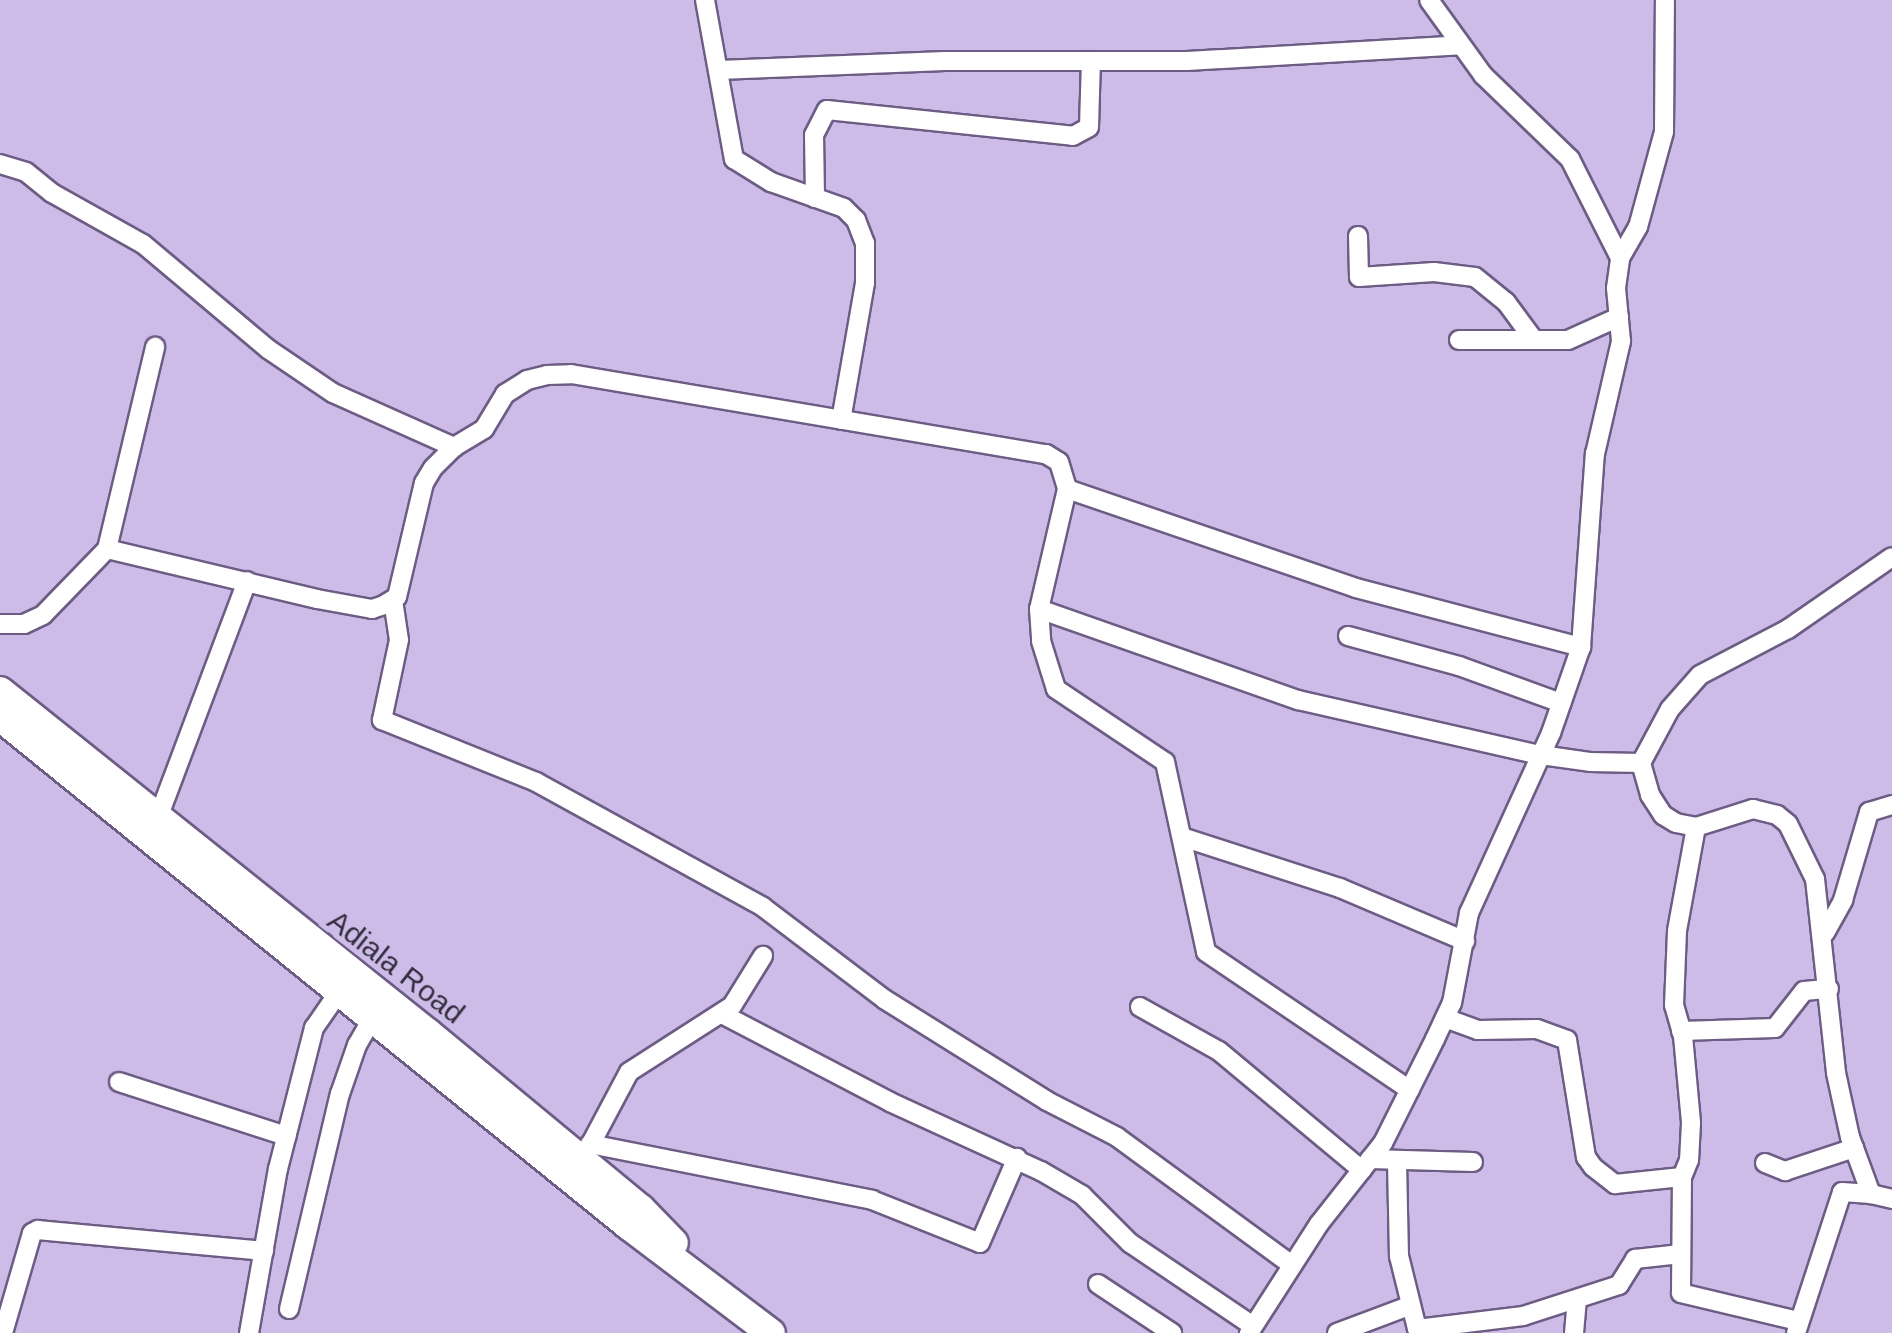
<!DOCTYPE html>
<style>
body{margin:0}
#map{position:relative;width:1892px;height:1333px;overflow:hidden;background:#cdbce8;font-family:Arial,sans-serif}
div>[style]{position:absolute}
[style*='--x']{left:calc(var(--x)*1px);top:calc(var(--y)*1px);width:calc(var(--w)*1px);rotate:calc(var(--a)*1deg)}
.roads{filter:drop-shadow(2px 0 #6d5c84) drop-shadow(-2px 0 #6d5c84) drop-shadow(0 2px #6d5c84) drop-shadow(0 -2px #6d5c84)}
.street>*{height:18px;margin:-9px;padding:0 9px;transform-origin:9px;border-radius:9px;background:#fff}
.primary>*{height:28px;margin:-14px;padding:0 14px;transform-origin:14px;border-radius:14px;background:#fff}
span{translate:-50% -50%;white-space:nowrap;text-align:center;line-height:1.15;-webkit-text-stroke:10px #cdbce8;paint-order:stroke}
.street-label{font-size:30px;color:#342d3e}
</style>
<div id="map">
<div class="roads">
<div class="street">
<i style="--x:705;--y:0;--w:162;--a:79.7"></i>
<i style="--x:734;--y:159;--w:44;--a:31.9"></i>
<i style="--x:771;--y:182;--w:77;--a:19.6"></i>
<i style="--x:844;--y:208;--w:17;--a:45"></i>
<i style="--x:856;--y:220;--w:25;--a:69"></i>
<i style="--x:865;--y:243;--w:40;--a:90"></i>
<i style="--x:865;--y:283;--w:139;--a:99.9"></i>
<i style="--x:719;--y:70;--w:226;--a:-2.3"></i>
<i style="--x:945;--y:61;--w:242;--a:0"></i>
<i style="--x:1187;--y:61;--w:274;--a:-3.3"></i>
<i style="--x:0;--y:164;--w:27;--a:17"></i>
<i style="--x:26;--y:172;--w:33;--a:39"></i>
<i style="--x:52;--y:193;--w:104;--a:29.3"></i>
<i style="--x:143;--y:244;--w:163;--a:40"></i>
<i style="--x:268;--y:349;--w:78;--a:34.1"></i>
<i style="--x:333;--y:393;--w:133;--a:24.1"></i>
<i style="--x:815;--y:198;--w:63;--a:-90.9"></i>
<i style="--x:814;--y:135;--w:28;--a:-63"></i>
<i style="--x:827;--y:110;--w:247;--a:6"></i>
<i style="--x:1073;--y:136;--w:18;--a:-29"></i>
<i style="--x:1089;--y:127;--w:66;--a:-88.3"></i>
<i style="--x:1358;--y:236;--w:41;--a:88.6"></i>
<i style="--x:1359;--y:277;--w:75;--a:-3.8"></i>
<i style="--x:1434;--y:272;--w:41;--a:7"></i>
<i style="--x:1475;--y:277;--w:40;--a:39"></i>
<i style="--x:1506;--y:302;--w:47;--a:53.6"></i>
<i style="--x:1620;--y:258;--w:36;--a:-60"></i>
<i style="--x:1638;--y:227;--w:98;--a:-74.7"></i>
<i style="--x:1664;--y:132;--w:132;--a:-89.6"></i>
<i style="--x:1459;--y:340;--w:109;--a:0"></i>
<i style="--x:1568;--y:340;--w:56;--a:-24.3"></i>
<i style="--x:1067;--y:489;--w:305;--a:18.9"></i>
<i style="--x:1356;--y:588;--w:233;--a:14.7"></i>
<i style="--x:107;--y:549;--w:208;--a:-76.6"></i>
<i style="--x:393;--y:600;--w:40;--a:81.5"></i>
<i style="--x:399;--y:640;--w:82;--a:102"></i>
<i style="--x:382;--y:720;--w:166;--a:21.9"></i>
<i style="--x:536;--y:782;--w:259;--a:28.8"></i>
<i style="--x:763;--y:907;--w:152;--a:37.2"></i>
<i style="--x:884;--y:999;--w:192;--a:32"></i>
<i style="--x:1047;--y:1101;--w:79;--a:27.2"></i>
<i style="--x:1117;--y:1137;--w:217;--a:36.2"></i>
<i style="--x:1039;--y:609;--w:275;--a:19.4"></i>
<i style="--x:1298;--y:700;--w:249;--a:12.8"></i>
<i style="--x:1541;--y:755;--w:49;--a:8.1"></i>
<i style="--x:1590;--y:762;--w:51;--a:1.1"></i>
<i style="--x:1641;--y:763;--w:33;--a:74"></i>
<i style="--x:1650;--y:795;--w:24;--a:57"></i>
<i style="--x:1663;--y:815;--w:15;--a:32"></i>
<i style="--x:1676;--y:823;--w:20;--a:11"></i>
<i style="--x:1696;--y:827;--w:60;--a:-17.5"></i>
<i style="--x:1753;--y:809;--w:25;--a:14"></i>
<i style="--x:1777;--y:815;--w:14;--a:39"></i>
<i style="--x:1788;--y:824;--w:61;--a:63.9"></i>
<i style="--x:1815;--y:879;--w:195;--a:83.8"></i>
<i style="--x:1836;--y:1073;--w:66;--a:77.7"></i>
<i style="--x:1850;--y:1137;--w:61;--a:69.8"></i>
<i style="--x:1871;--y:1194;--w:22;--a:13"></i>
<i style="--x:0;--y:624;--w:24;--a:0"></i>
<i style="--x:24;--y:624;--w:21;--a:-25"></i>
<i style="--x:43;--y:615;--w:92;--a:-45.9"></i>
<i style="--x:107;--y:549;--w:216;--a:13.4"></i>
<i style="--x:317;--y:599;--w:56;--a:10.3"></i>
<i style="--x:372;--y:609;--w:13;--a:-18"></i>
<i style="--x:384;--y:605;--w:15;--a:-32"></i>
<i style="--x:397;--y:597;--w:117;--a:-76.7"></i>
<i style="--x:424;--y:483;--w:17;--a:-59"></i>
<i style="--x:433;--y:468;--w:30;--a:-45"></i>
<i style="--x:454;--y:447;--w:35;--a:-31"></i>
<i style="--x:484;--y:429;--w:41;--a:-59"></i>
<i style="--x:505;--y:394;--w:26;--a:-32"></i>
<i style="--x:527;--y:380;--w:21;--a:-14"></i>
<i style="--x:547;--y:375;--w:24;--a:-2"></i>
<i style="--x:571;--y:374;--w:482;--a:9.6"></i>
<i style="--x:1046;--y:454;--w:15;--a:32"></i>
<i style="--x:1059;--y:462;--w:28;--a:73"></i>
<i style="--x:1067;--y:489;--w:123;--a:103.1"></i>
<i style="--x:1039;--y:609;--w:32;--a:86"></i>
<i style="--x:1041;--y:641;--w:50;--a:72.6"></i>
<i style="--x:1056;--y:689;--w:131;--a:33.8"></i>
<i style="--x:1165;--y:762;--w:194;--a:77.8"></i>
<i style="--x:1206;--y:952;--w:246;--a:34.1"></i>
<i style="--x:1348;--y:636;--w:115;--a:15.1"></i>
<i style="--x:1459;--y:666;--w:109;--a:19.9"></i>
<i style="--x:1641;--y:763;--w:61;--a:-61.8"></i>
<i style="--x:1670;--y:709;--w:45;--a:-48.6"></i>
<i style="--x:1700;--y:675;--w:99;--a:-27.6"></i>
<i style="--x:1788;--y:629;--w:126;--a:-34.7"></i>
<i style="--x:158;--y:818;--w:253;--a:-69.4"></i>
<i style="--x:1696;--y:827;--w:106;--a:100.4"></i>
<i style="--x:1677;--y:931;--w:74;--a:92.3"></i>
<i style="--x:1674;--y:1005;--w:32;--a:74"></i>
<i style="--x:1683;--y:1036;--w:87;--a:84.7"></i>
<i style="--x:1691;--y:1123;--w:37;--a:93"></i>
<i style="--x:1689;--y:1160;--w:18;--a:112"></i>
<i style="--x:1682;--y:1177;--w:116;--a:90.5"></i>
<i style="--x:1681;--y:1293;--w:120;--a:13.5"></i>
<i style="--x:1182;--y:837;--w:166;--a:17.9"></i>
<i style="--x:1340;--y:888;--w:136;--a:23"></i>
<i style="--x:1825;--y:933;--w:38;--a:-61"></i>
<i style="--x:1843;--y:900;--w:92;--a:-73.5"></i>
<i style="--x:1869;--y:812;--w:24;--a:-17"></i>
<i style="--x:1140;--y:1007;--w:90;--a:29.1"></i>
<i style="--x:1219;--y:1051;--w:186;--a:39.8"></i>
<i style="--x:722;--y:1014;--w:190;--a:27.6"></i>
<i style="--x:890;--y:1102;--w:166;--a:24.6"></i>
<i style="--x:1041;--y:1171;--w:48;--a:30.3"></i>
<i style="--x:1082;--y:1195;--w:68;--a:45"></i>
<i style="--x:1130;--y:1243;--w:148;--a:34"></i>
<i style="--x:1445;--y:1018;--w:35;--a:20"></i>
<i style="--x:1478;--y:1030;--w:59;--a:-1"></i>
<i style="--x:1537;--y:1029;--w:32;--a:20"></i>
<i style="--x:1567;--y:1040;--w:119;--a:80.8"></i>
<i style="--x:1586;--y:1157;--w:12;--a:55"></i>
<i style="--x:1593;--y:1167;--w:28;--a:38"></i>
<i style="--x:1615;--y:1184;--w:67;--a:-6"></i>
<i style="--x:1681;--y:1031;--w:94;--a:-1.8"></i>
<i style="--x:1775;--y:1028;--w:47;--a:-51.9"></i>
<i style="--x:1804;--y:991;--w:25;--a:-5"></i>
<i style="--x:119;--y:1082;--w:176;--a:17.9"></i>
<i style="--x:590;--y:1144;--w:288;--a:11.2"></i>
<i style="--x:872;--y:1200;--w:116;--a:21.7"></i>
<i style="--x:980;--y:1243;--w:93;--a:-66.5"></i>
<i style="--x:587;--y:1151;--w:89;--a:-62"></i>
<i style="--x:629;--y:1072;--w:122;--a:-32.7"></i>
<i style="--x:732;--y:1006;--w:59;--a:-58.2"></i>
<i style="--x:1370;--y:1159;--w:103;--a:1.7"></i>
<i style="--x:1397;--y:1162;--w:94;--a:88.8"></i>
<i style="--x:1399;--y:1256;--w:75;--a:76.1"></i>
<i style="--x:1417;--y:1329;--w:107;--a:-7"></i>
<i style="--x:1523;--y:1316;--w:101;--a:-17.9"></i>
<i style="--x:1619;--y:1285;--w:31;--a:-58"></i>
<i style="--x:1635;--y:1259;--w:46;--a:-6.2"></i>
<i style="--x:1765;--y:1163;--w:22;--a:22"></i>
<i style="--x:1785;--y:1171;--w:73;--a:-18.4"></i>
<i style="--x:1098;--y:1284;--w:89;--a:33.5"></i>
<i style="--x:289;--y:1309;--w:221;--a:-76.7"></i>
<i style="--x:340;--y:1094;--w:52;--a:-70.9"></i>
<i style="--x:357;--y:1045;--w:32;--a:-60"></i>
<i style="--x:3;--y:1333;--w:104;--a:-73.8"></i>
<i style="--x:32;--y:1233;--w:7;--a:-27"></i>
<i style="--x:38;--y:1230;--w:227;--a:5.3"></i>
<i style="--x:249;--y:1333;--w:167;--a:-80"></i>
<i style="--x:278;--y:1169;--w:146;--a:-75.7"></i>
<i style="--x:314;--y:1028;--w:51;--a:-55.4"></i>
<i style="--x:1249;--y:1333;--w:130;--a:-57.3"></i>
<i style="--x:1319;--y:1224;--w:103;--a:-51.7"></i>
<i style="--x:1383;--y:1143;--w:116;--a:-63.4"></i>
<i style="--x:1435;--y:1039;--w:40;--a:-65"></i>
<i style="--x:1452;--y:1003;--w:92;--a:-79.3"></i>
<i style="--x:1469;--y:913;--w:198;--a:-65.5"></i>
<i style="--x:1551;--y:733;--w:91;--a:-70.8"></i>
<i style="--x:1581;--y:647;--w:194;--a:-85.9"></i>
<i style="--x:1595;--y:454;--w:116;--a:-77"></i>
<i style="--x:1621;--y:341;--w:53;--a:-95.4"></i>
<i style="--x:1616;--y:288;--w:30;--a:-82"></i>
<i style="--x:1620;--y:258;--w:111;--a:-116.8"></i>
<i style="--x:1570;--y:159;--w:121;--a:-136"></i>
<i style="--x:1483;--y:75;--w:92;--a:-125.8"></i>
<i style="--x:1337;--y:1333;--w:77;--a:-20.6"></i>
<i style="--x:1574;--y:1333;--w:33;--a:-85"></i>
<i style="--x:1796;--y:1333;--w:148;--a:-71.9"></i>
<i style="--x:1842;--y:1192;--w:29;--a:4"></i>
</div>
<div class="primary">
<i style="--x:0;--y:691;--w:548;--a:38.63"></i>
<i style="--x:428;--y:1033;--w:276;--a:39.6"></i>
<i style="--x:641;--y:1209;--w:47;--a:45.9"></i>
<i style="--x:0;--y:717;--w:808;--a:38.97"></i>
<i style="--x:628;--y:1225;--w:179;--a:37.1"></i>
</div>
</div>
<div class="street-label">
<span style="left:396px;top:967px;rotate:38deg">Adiala Road</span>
</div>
</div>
